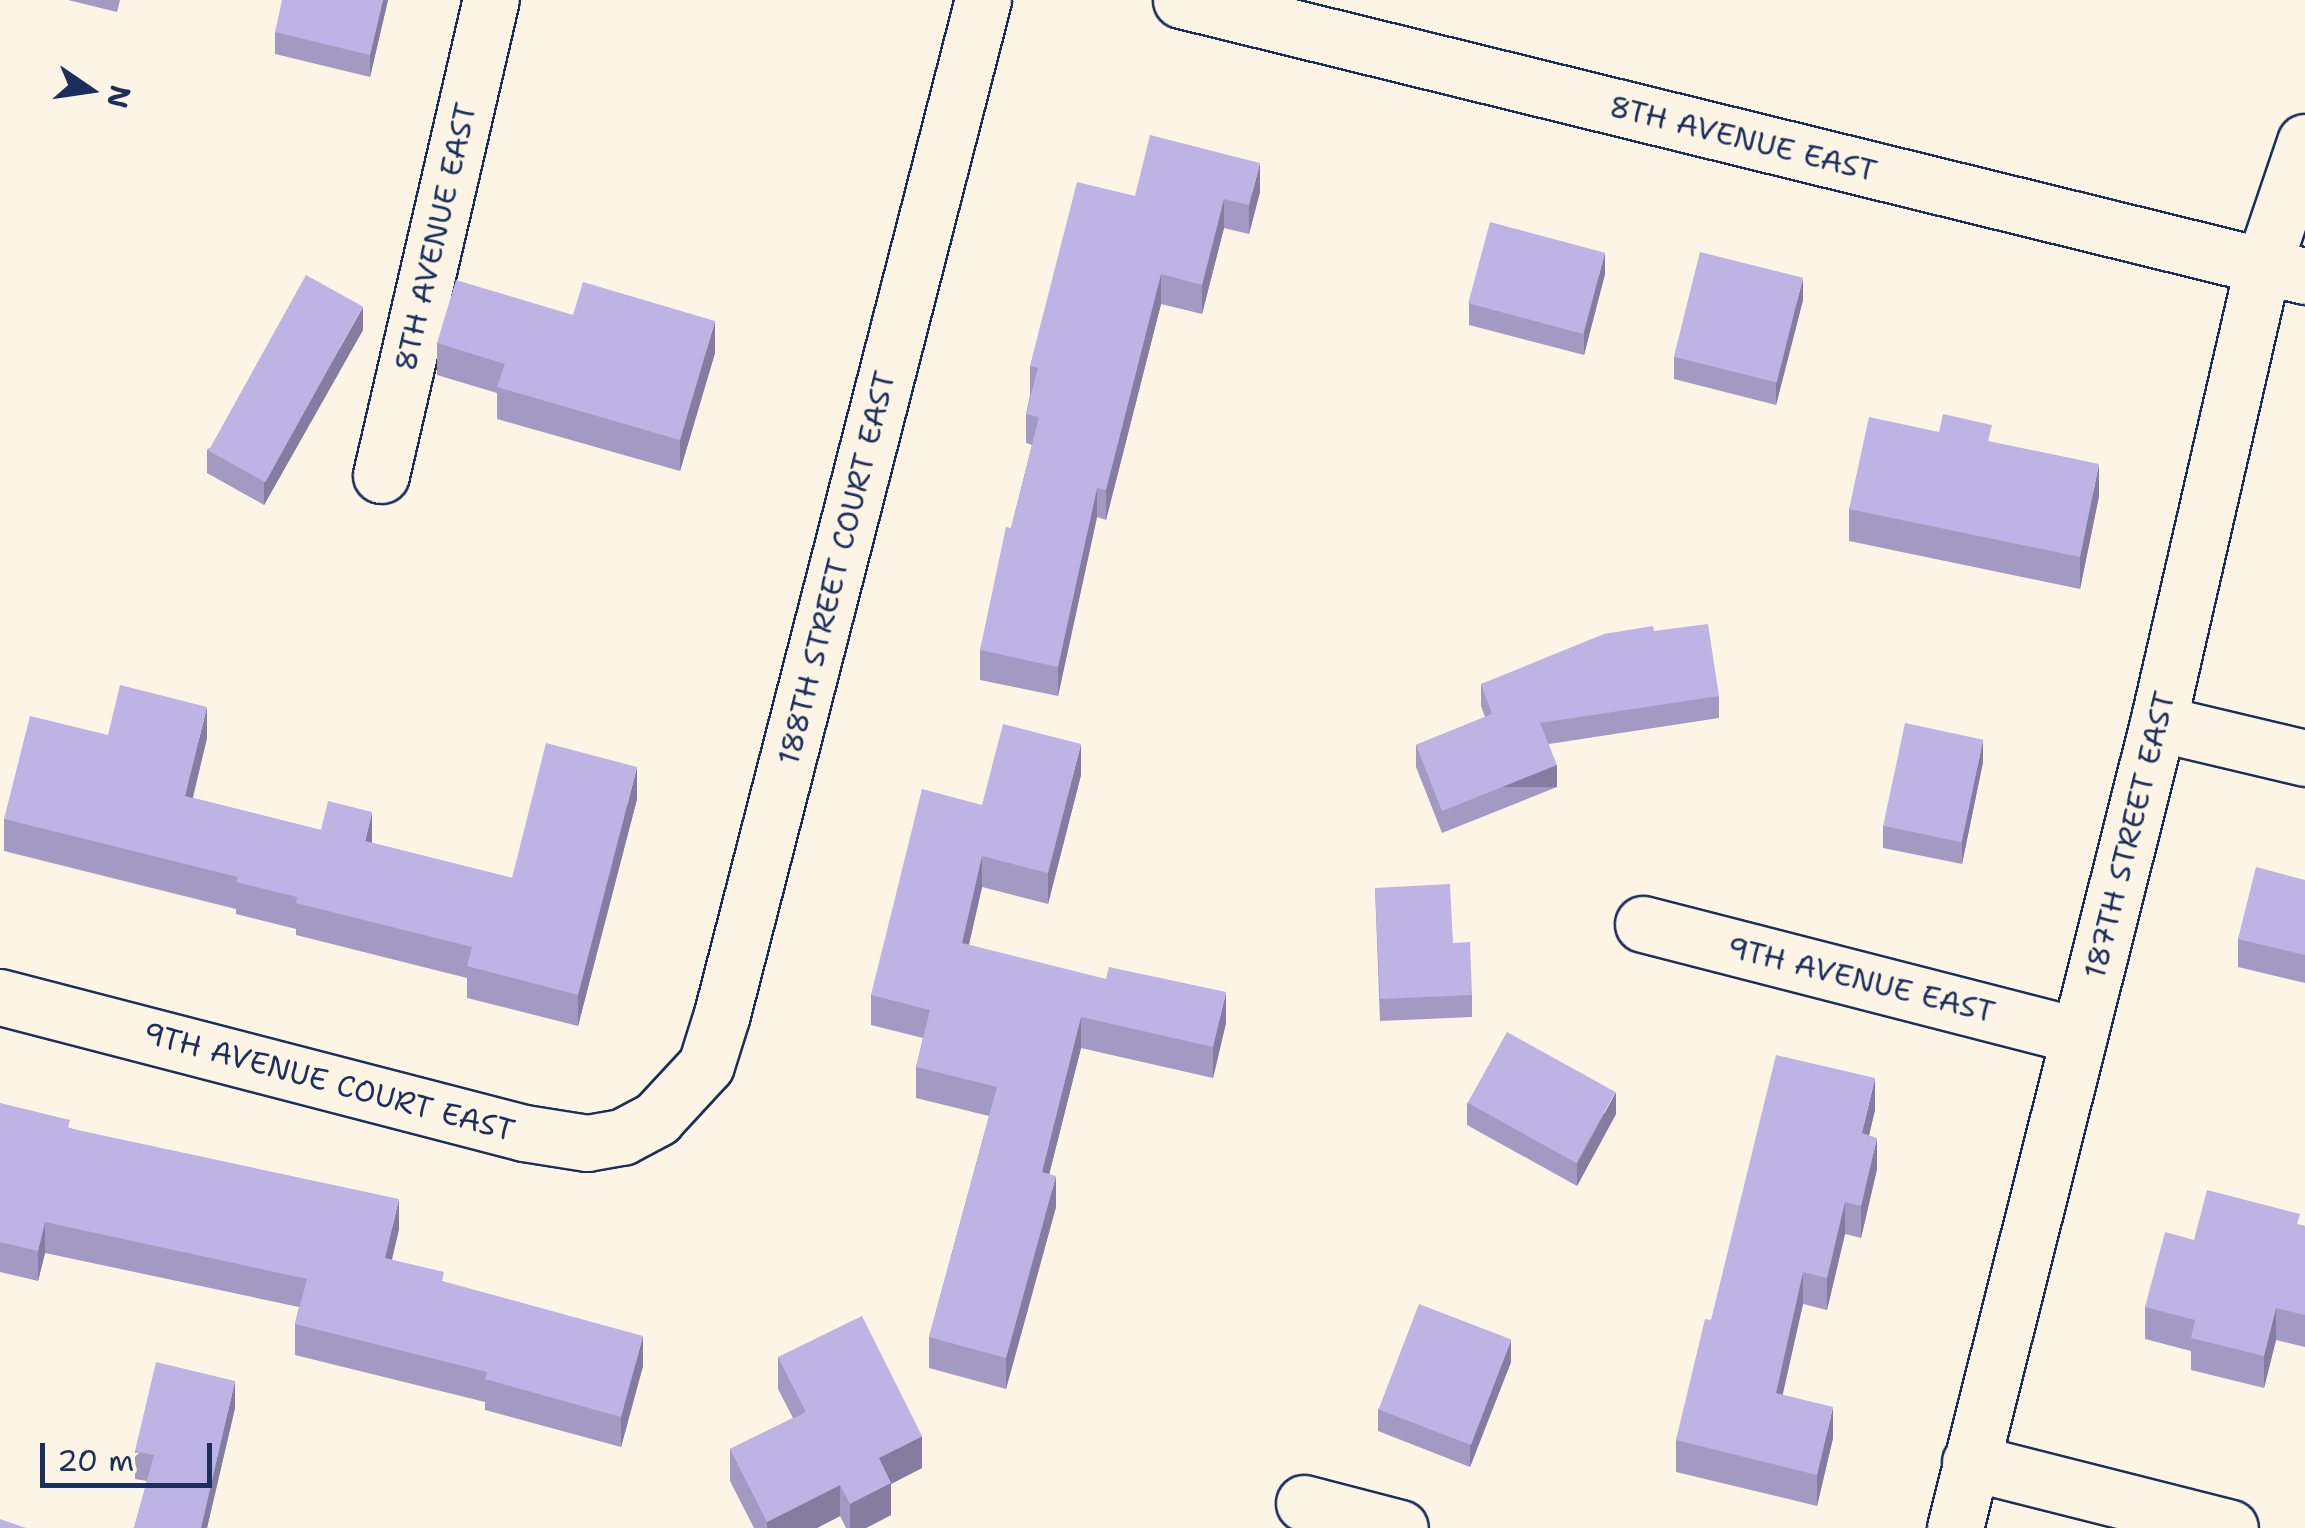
<!DOCTYPE html>
<style>
body{margin:0}
#map{position:relative;width:2305px;height:1528px;overflow:hidden;background:#fcf5e5;font-family:"Shantell Sans",sans-serif}
div>[style]{position:absolute}
[style*='--x']{left:calc(var(--x)*1px);top:calc(var(--y)*1px);width:calc(var(--w)*1px);rotate:calc(var(--a)*1deg)}
.roads{filter:drop-shadow(2px 0 #1b2f5e) drop-shadow(-2px 0 #1b2f5e) drop-shadow(0 2px #1b2f5e) drop-shadow(0 -2px #1b2f5e)}
.minor>*{height:55px;margin:-27.5px;padding:0 27.5px;transform-origin:27.5px;border-radius:27.5px;background:#fcf5e5}
.wall>*{inset:0;background:#a39ac4}
.shaded-wall>*{inset:0;background:#847da0;transform-origin:0 0}
.building>*{inset:0;background:#bdb3e4;transform-origin:0 0}
span{translate:-50% -50%;white-space:nowrap;text-align:center;line-height:1.15;-webkit-text-stroke:8px #fcf5e5;paint-order:stroke}
.street-label{font-size:30px;color:#1b2f5e}
.north{position:absolute;left:40px;top:40px;width:100px;height:100px;-webkit-text-stroke:8px #fcf5e5;paint-order:stroke;rotate:103deg;font-size:28px;font-weight:700;line-height:40px;text-align:center;color:#1b2f5e}
.north::after{content:'';display:block;margin:auto;width:35px;height:45px;background:#1b2f5e;clip-path:polygon(50% 0,100% 100%,50% 72%,0 100%)}
.scale{position:absolute;left:40px;top:1443px;width:172px;height:45px;box-sizing:border-box;border:5px solid #1b2f5e;border-top:0;padding-left:12px;font-size:30px;line-height:35px;white-space:nowrap;color:#1b2f5e;-webkit-text-stroke:8px #fcf5e5;paint-order:stroke}
</style>
<div id="map">
<div class="roads">
<div class="minor">
<i style="--x:1181;--y:0;--w:1157;--a:13.8"></i>
<i style="--x:381;--y:475;--w:488;--a:-77"></i>
<i style="--x:2158;--y:723;--w:151;--a:13.4"></i>
<i style="--x:1643;--y:924;--w:450;--a:14.4"></i>
<i style="--x:0;--y:997;--w:541;--a:14.55"></i>
<i style="--x:524;--y:1133;--w:64;--a:9"></i>
<i style="--x:587;--y:1143;--w:36;--a:-10"></i>
<i style="--x:622;--y:1137;--w:40;--a:-28"></i>
<i style="--x:657;--y:1118;--w:72;--a:-47.2"></i>
<i style="--x:706;--y:1065;--w:53;--a:-72.6"></i>
<i style="--x:722;--y:1014;--w:1047;--a:-75.57"></i>
<i style="--x:1970;--y:1462;--w:268;--a:14.2"></i>
<i style="--x:1304;--y:1503;--w:99;--a:14.6"></i>
<i style="--x:1955;--y:1528;--w:830;--a:-75.85"></i>
<i style="--x:2158;--y:723;--w:469;--a:-77.1"></i>
<i style="--x:2263;--y:266;--w:131;--a:-71.3"></i>
</div>
</div>
<div class="wall">
<i style="clip-path:polygon(68px 0,120px 0,117px 12px)"></i>
<i style="clip-path:polygon(388px 0,370px 77px,275px 54px,275px 32px)"></i>
<i style="clip-path:polygon(1260px 192px,1249px 234px,1224px 228px,1202px 314px,1161px 304px,1106px 520px,1097px 517px,1058px 696px,980px 680px,980px 650px,1032px 445px,1026px 443px,1026px 414px,1030px 395px,1030px 366px,1135px 196px)"></i>
<i style="clip-path:polygon(1605px 274px,1584px 355px,1469px 325px,1469px 303px)"></i>
<i style="clip-path:polygon(1803px 300px,1776px 405px,1674px 379px,1674px 357px)"></i>
<i style="clip-path:polygon(573px 315px,715px 353px,680px 471px,497px 419px,497px 393px,437px 375px,437px 343px)"></i>
<i style="clip-path:polygon(363px 330px,264px 505px,207px 473px,207px 450px)"></i>
<i style="clip-path:polygon(1939px 432px,1992px 442px,2099px 496px,2080px 589px,1849px 541px,1849px 509px)"></i>
<i style="clip-path:polygon(1654px 631px,1719px 696px,1719px 718px,1549px 744px,1557px 787px,1442px 833px,1416px 767px,1416px 745px,1485px 717px,1481px 706px,1481px 684px)"></i>
<i style="clip-path:polygon(108px 735px,207px 738px,193px 798px,512px 878px,637px 799px,578px 1026px,467px 998px,467px 978px,296px 935px,296px 929px,236px 914px,236px 909px,4px 851px,4px 819px)"></i>
<i style="clip-path:polygon(1983px 762px,1962px 864px,1883px 848px,1883px 826px)"></i>
<i style="clip-path:polygon(1081px 775px,1048px 904px,982px 887px,969px 945px,1226px 1023px,1213px 1078px,1081px 1048px,1049px 1174px,1056px 1207px,1006px 1389px,929px 1368px,929px 1337px,989px 1116px,916px 1098px,916px 1067px,923px 1038px,871px 1025px,871px 995px,982px 805px)"></i>
<i style="clip-path:polygon(2305px 880px,2305px 983px,2238px 967px,2238px 939px)"></i>
<i style="clip-path:polygon(1375px 888px,1453px 943px,1472px 995px,1472px 1017px,1380px 1021px)"></i>
<i style="clip-path:polygon(0 1103px,70px 1128px,399px 1229px,392px 1260px,643px 1366px,621px 1447px,485px 1410px,485px 1402px,295px 1355px,295px 1324px,299px 1307px,45px 1253px,38px 1281px,0 1272px)"></i>
<i style="clip-path:polygon(1467px 1103px,1616px 1114px,1577px 1186px,1467px 1125px)"></i>
<i style="clip-path:polygon(1875px 1110px,1869px 1135px,1877px 1169px,1861px 1238px,1845px 1234px,1827px 1310px,1803px 1304px,1782px 1394px,1833px 1438px,1817px 1506px,1676px 1472px,1676px 1440px,1711px 1320px)"></i>
<i style="clip-path:polygon(2300px 1225px,2305px 1226px,2305px 1347px,2276px 1340px,2264px 1388px,2191px 1370px,2191px 1351px,2145px 1339px,2145px 1307px,2194px 1240px)"></i>
<i style="clip-path:polygon(778px 1357px,922px 1468px,891px 1484px,891px 1515px,866px 1528px,846px 1528px,840px 1516px,817px 1528px,754px 1528px,730px 1481px,730px 1449px,793px 1418px,778px 1389px)"></i>
<i style="clip-path:polygon(1511px 1362px,1470px 1467px,1378px 1431px,1378px 1409px)"></i>
<i style="clip-path:polygon(235px 1408px,207px 1528px,134px 1528px,147px 1481px,135px 1479px,135px 1451px)"></i>
</div>
<div class="shaded-wall">
<i style="clip-path:polygon(383px 0,388px 0,370px 77px,370px 55px)"></i>
<i style="clip-path:polygon(1260px 163px,1260px 192px,1249px 234px,1249px 205px)"></i>
<i style="clip-path:polygon(1224px 199px,1224px 228px,1202px 314px,1202px 285px)"></i>
<i style="clip-path:polygon(1605px 252px,1605px 274px,1584px 355px,1584px 333px)"></i>
<i style="clip-path:polygon(1161px 274px,1161px 304px,1106px 520px,1106px 490px)"></i>
<i style="clip-path:polygon(1803px 278px,1803px 300px,1776px 405px,1776px 383px)"></i>
<i style="clip-path:polygon(363px 307px,363px 330px,264px 505px,264px 483px)"></i>
<i style="clip-path:polygon(715px 321px,715px 353px,680px 471px,680px 440px)"></i>
<i style="clip-path:polygon(2099px 464px,2099px 496px,2080px 589px,2080px 557px)"></i>
<i style="clip-path:polygon(1097px 488px,1097px 517px,1058px 696px,1058px 667px)"></i>
<i style="clip-path:polygon(207px 707px,207px 738px,185px 828px,185px 796px)"></i>
<i style="clip-path:polygon(1983px 739px,1983px 762px,1962px 864px,1962px 842px)"></i>
<i style="clip-path:polygon(1081px 744px,1081px 775px,1048px 904px,1048px 873px)"></i>
<i style="left:1557px;top:765px;width:22px;height:124px;rotate:90deg"></i>
<i style="clip-path:polygon(637px 767px,637px 799px,578px 1026px,578px 995px)"></i>
<i style="clip-path:polygon(372px 812px,372px 844px,365px 841px)"></i>
<i style="clip-path:polygon(982px 856px,982px 887px,962px 974px,962px 943px)"></i>
<i style="clip-path:polygon(1226px 992px,1226px 1023px,1213px 1078px,1213px 1047px)"></i>
<i style="clip-path:polygon(1081px 1017px,1081px 1048px,1042px 1203px,1042px 1172px)"></i>
<i style="clip-path:polygon(1875px 1078px,1875px 1110px,1862px 1165px,1862px 1133px)"></i>
<i style="clip-path:polygon(1616px 1092px,1616px 1114px,1577px 1186px,1577px 1164px)"></i>
<i style="clip-path:polygon(1877px 1138px,1877px 1169px,1861px 1238px,1861px 1206px)"></i>
<i style="clip-path:polygon(1056px 1176px,1056px 1207px,1006px 1389px,1006px 1358px)"></i>
<i style="clip-path:polygon(399px 1199px,399px 1229px,385px 1288px,385px 1258px)"></i>
<i style="clip-path:polygon(1845px 1202px,1845px 1234px,1827px 1310px,1827px 1278px)"></i>
<i style="clip-path:polygon(45px 1222px,45px 1253px,38px 1281px,38px 1251px)"></i>
<i style="clip-path:polygon(1803px 1272px,1803px 1304px,1776px 1425px,1776px 1393px)"></i>
<i style="clip-path:polygon(2276px 1308px,2276px 1340px,2264px 1388px,2264px 1356px)"></i>
<i style="clip-path:polygon(643px 1336px,643px 1366px,621px 1447px,621px 1417px)"></i>
<i style="clip-path:polygon(1511px 1340px,1511px 1362px,1470px 1467px,1470px 1445px)"></i>
<i style="clip-path:polygon(235px 1381px,235px 1408px,207px 1528px,201px 1528px)"></i>
<i style="clip-path:polygon(1833px 1407px,1833px 1438px,1817px 1506px,1817px 1475px)"></i>
<i style="clip-path:polygon(922px 1436px,922px 1468px,891px 1484px,891px 1515px,866px 1528px,850px 1528px,850px 1504px,879px 1458px)"></i>
<i style="clip-path:polygon(840px 1485px,840px 1516px,817px 1528px,767px 1528px,767px 1522px)"></i>
</div>
<div class="building">
<i style="clip-path:polygon(282px 0,383px 0,370px 55px,275px 32px)"></i>
<i style="clip-path:polygon(1150px 135px,1260px 163px,1249px 205px,1224px 199px,1202px 285px,1161px 274px,1106px 490px,1097px 488px,1058px 667px,980px 650px,1006px 527px,1011px 528px,1039px 417px,1026px 414px,1038px 368px,1030px 366px,1077px 182px,1135px 196px)"></i>
<i style="left:1490px;top:222px;width:119px;height:84px;rotate:15deg"></i>
<i style="left:1700px;top:252px;width:106px;height:108px;rotate:14deg"></i>
<i style="left:306px;top:275px;width:65px;height:201px;rotate:29deg"></i>
<i style="clip-path:polygon(456px 280px,573px 315px,583px 282px,715px 321px,680px 440px,497px 387px,505px 364px,437px 343px)"></i>
<i style="clip-path:polygon(1943px 414px,1992px 425px,1988px 441px,2099px 464px,2080px 557px,1849px 509px,1869px 417px,1939px 432px)"></i>
<i style="clip-path:polygon(1708px 624px,1719px 696px,1540px 723px,1557px 765px,1442px 811px,1416px 745px,1492px 714px,1481px 684px,1604px 634px,1653px 626px,1654px 631px)"></i>
<i style="clip-path:polygon(120px 685px,207px 707px,185px 796px,321px 830px,328px 801px,372px 812px,365px 841px,512px 878px,546px 743px,637px 767px,578px 995px,467px 966px,472px 947px,296px 903px,297px 897px,236px 882px,238px 877px,4px 819px,30px 716px,108px 735px)"></i>
<i style="left:1905px;top:723px;width:80px;height:105px;rotate:12deg"></i>
<i style="clip-path:polygon(1003px 724px,1081px 744px,1048px 873px,982px 856px,962px 943px,1106px 979px,1109px 967px,1226px 992px,1213px 1047px,1081px 1017px,1042px 1172px,1056px 1176px,1006px 1358px,929px 1337px,997px 1087px,916px 1067px,930px 1010px,871px 995px,922px 789px,982px 805px)"></i>
<i style="clip-path:polygon(2256px 867px,2305px 880px,2305px 955px,2238px 939px)"></i>
<i style="clip-path:polygon(1450px 884px,1453px 943px,1470px 942px,1472px 995px,1380px 999px,1375px 888px)"></i>
<i style="left:1507px;top:1032px;width:124px;height:81px;rotate:29deg"></i>
<i style="clip-path:polygon(1776px 1055px,1875px 1078px,1862px 1133px,1877px 1138px,1861px 1206px,1845px 1202px,1827px 1278px,1803px 1272px,1776px 1393px,1833px 1407px,1817px 1475px,1676px 1440px,1705px 1319px,1711px 1320px)"></i>
<i style="clip-path:polygon(0 1103px,70px 1120px,68px 1128px,399px 1199px,385px 1258px,444px 1272px,442px 1281px,643px 1336px,621px 1417px,485px 1379px,487px 1372px,295px 1324px,307px 1279px,45px 1222px,38px 1251px,0 1242px)"></i>
<i style="clip-path:polygon(2207px 1190px,2300px 1214px,2297px 1224px,2305px 1226px,2305px 1315px,2276px 1308px,2264px 1356px,2191px 1338px,2195px 1320px,2145px 1307px,2165px 1232px,2194px 1240px)"></i>
<i style="left:1419px;top:1304px;width:99px;height:113px;rotate:21deg"></i>
<i style="clip-path:polygon(862px 1316px,922px 1436px,879px 1458px,891px 1483px,850px 1504px,840px 1485px,767px 1522px,730px 1449px,806px 1412px,778px 1357px)"></i>
<i style="clip-path:polygon(156px 1362px,235px 1381px,201px 1528px,134px 1528px,154px 1455px,135px 1451px)"></i>
<i style="clip-path:polygon(0 1519px,26px 1528px,0 1528px)"></i>
</div>
<div class="street-label">
<span style="left:1743px;top:139px;rotate:14deg">8TH AVENUE EAST</span>
<span style="left:436px;top:237px;rotate:-77deg">8TH AVENUE EAST</span>
<span style="left:837px;top:568px;rotate:-76deg">188TH STREET COURT EAST</span>
<span style="left:2130px;top:835px;rotate:-76deg">187TH STREET EAST</span>
<span style="left:1861px;top:980px;rotate:14deg">9TH AVENUE EAST</span>
<span style="left:329px;top:1082px;rotate:15deg">9TH AVENUE COURT EAST</span>
</div>
<div class="north">N</div>
<div class="scale">20 m</div>
</div>
